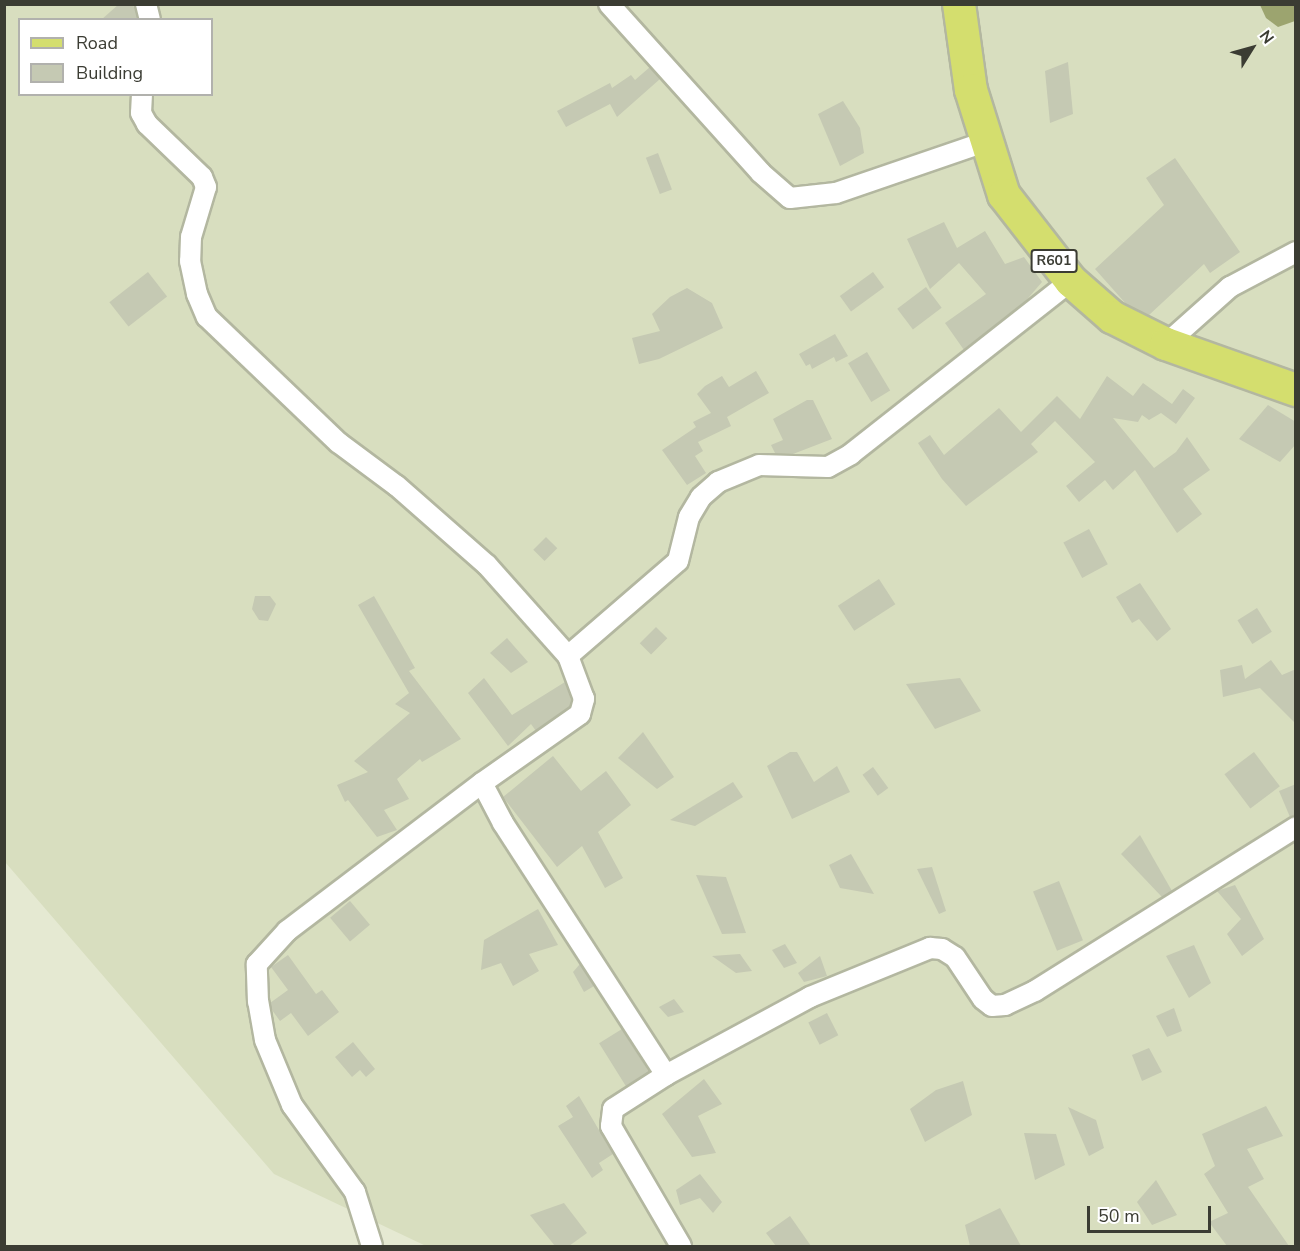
<!DOCTYPE html>
<style>
body{margin:0}
#map{position:relative;width:1300px;height:1251px;overflow:hidden;background:#e5e9d2;font-family:"Nunito Sans",sans-serif}
div>[style]{position:absolute}
[style*='--x']{left:calc(var(--x)*1px);top:calc(var(--y)*1px);width:calc(var(--w)*1px);rotate:calc(var(--a)*1deg)}
.built>*{inset:0;background:#d8debf}
.water>*{inset:0;background:#9ca46f}
.building>*{inset:0;background:#c5c9b3;transform-origin:0 0}
.roads{filter:drop-shadow(2px 0 #b3b7a0) drop-shadow(-2px 0 #b3b7a0) drop-shadow(0 2px #b3b7a0) drop-shadow(0 -2px #b3b7a0)}
.street>*{height:20px;margin:-10px;padding:0 10px;transform-origin:10px;border-radius:10px;background:#fff}
.primary>*{height:32px;margin:-16px;padding:0 16px;transform-origin:16px;border-radius:16px;background:#d4de6e}
span{translate:-50% -50%;white-space:nowrap;text-align:center;line-height:1.15;-webkit-text-stroke:4.5px #fff;paint-order:stroke}
.shield-label span{padding:2px 4px;background:#fff;border:2px solid;border-radius:4px;-webkit-text-stroke-width:0}
.shield-label{font-size:14px;color:#3b3c33;font-weight:700}
.frame{position:absolute;inset:0;border:6px solid #3b3c33;pointer-events:none}
.legend{position:absolute;left:18px;top:18px;width:195px;height:78px;box-sizing:border-box;background:#fff;border:2px solid #b1b1ad;margin:0;padding:8px 10px;list-style:none;font-size:18px;color:#3b3c33}
.legend li{display:flex;align-items:center;gap:12px;height:30px}
.legend b{width:30px;border:2px solid #b1b1ad}
.north{position:absolute;left:1222px;top:18px;width:60px;height:60px;-webkit-text-stroke:4px #fff;paint-order:stroke;rotate:53deg;font-size:16px;font-weight:700;line-height:24px;text-align:center;color:#3b3c33}
.north::after{content:'';display:block;margin:auto;width:21px;height:27px;background:#3b3c33;clip-path:polygon(50% 0,100% 100%,50% 72%,0 100%)}
.scale{position:absolute;left:1087px;top:1206px;width:124px;height:27px;box-sizing:border-box;border:3px solid #3b3c33;border-top:0;padding-left:8px;font-size:18px;line-height:21px;white-space:nowrap;color:#3b3c33;-webkit-text-stroke:4px #fff;paint-order:stroke}
</style>
<div id="map">
<div class="built">
<i style="clip-path:polygon(evenodd,4px 5px,1295px 5px,1295px 1246px,426px 1246px,274px 1174px,5px 862px,4px 5px,20px 20px,212px 20px,212px 94px,20px 94px,20px 20px)"></i>
</div>
<div class="water">
<i style="clip-path:polygon(1260px 5px,1295px 5px,1295px 21px,1278px 27px,1266px 18px)"></i>
</div>
<div class="building">
<i style="clip-path:polygon(119px 4px,133px 4px,138px 20px,101px 20px)"></i>
<i style="clip-path:polygon(1068px 62px,1073px 114px,1050px 123px,1045px 71px)"></i>
<i style="clip-path:polygon(650px 67px,660px 79px,617px 117px,610px 104px,566px 127px,557px 111px,610px 83px,612px 88px,631px 75px,635px 80px)"></i>
<i style="clip-path:polygon(843px 101px,860px 128px,864px 153px,840px 166px,818px 114px)"></i>
<i style="left:658px;top:153px;width:39px;height:13px;rotate:69deg"></i>
<i style="clip-path:polygon(1175px 158px,1240px 252px,1210px 273px,1204px 264px,1149px 315px,1127px 305px,1095px 269px,1164px 205px,1146px 178px)"></i>
<i style="clip-path:polygon(944px 222px,957px 248px,985px 231px,1005px 264px,1024px 257px,1042px 282px,1023px 304px,964px 350px,945px 323px,986px 294px,959px 263px,930px 289px,907px 239px)"></i>
<i style="left:148px;top:272px;width:31px;height:49px;rotate:52deg"></i>
<i style="left:873px;top:272px;width:19px;height:41px;rotate:54deg"></i>
<i style="left:926px;top:287px;width:26px;height:36px;rotate:53deg"></i>
<i style="clip-path:polygon(687px 288px,712px 303px,723px 328px,659px 359px,639px 364px,632px 338px,660px 331px,652px 314px,670px 297px)"></i>
<i style="clip-path:polygon(835px 334px,848px 356px,836px 362px,834px 357px,812px 369px,810px 364px,806px 366px,799px 354px)"></i>
<i style="left:867px;top:352px;width:45px;height:22px;rotate:59deg"></i>
<i style="clip-path:polygon(756px 371px,769px 393px,727px 417px,731px 426px,698px 442px,703px 451px,695px 456px,706px 473px,687px 485px,662px 450px,696px 427px,693px 422px,711px 413px,697px 394px,705px 386px,722px 376px,729px 387px)"></i>
<i style="clip-path:polygon(1107px 376px,1133px 396px,1143px 383px,1172px 404px,1183px 389px,1195px 398px,1176px 424px,1161px 413px,1149px 420px,1142px 415px,1138px 422px,1113px 418px,1154px 468px,1176px 452px,1187px 437px,1210px 470px,1183px 489px,1202px 514px,1177px 533px,1135px 470px,1113px 490px,1105px 480px,1079px 502px,1066px 486px,1095px 462px,1055px 421px,1031px 444px,1038px 452px,966px 506px,942px 479px,918px 443px,930px 435px,944px 455px,999px 408px,1021px 432px,1057px 396px,1080px 419px)"></i>
<i style="clip-path:polygon(807px 400px,813px 400px,832px 439px,793px 454px,775px 453px,771px 445px,783px 440px,773px 419px)"></i>
<i style="clip-path:polygon(1268px 405px,1296px 422px,1296px 444px,1280px 462px,1239px 439px)"></i>
<i style="left:1089px;top:529px;width:40px;height:29px;rotate:62deg"></i>
<i style="left:546px;top:537px;width:16px;height:18px;rotate:45deg"></i>
<i style="left:879px;top:579px;width:30px;height:49px;rotate:57deg"></i>
<i style="clip-path:polygon(1140px 583px,1171px 629px,1157px 641px,1139px 619px,1132px 623px,1116px 597px)"></i>
<i style="clip-path:polygon(255px 596px,270px 596px,276px 604px,268px 621px,259px 620px,252px 609px)"></i>
<i style="clip-path:polygon(374px 596px,415px 668px,409px 671px,461px 739px,422px 762px,420px 759px,397px 779px,409px 799px,384px 810px,397px 830px,377px 837px,348px 800px,345px 802px,337px 785px,368px 772px,354px 761px,410px 713px,395px 704px,409px 693px,358px 605px)"></i>
<i style="left:1257px;top:608px;width:28px;height:23px;rotate:58deg"></i>
<i style="left:656px;top:627px;width:16px;height:23px;rotate:45deg"></i>
<i style="clip-path:polygon(507px 638px,528px 662px,511px 673px,490px 653px)"></i>
<i style="clip-path:polygon(1271px 660px,1282px 675px,1296px 669px,1296px 724px,1260px 688px,1223px 697px,1220px 670px,1242px 665px,1245px 679px)"></i>
<i style="clip-path:polygon(484px 678px,512px 715px,565px 682px,571px 700px,570px 707px,536px 731px,531px 724px,508px 746px,468px 693px)"></i>
<i style="clip-path:polygon(960px 678px,981px 711px,935px 729px,906px 684px)"></i>
<i style="clip-path:polygon(643px 732px,674px 777px,657px 789px,618px 758px)"></i>
<i style="clip-path:polygon(790px 752px,797px 752px,814px 782px,837px 766px,850px 792px,792px 819px,767px 766px)"></i>
<i style="left:1254px;top:752px;width:43px;height:37px;rotate:53deg"></i>
<i style="clip-path:polygon(553px 756px,581px 791px,606px 771px,631px 805px,598px 832px,623px 878px,605px 888px,582px 846px,557px 867px,503px 797px)"></i>
<i style="left:873px;top:767px;width:26px;height:13px;rotate:54deg"></i>
<i style="clip-path:polygon(733px 782px,743px 797px,695px 826px,670px 820px)"></i>
<i style="clip-path:polygon(1296px 784px,1296px 815px,1290px 817px,1279px 791px)"></i>
<i style="clip-path:polygon(1140px 835px,1172px 891px,1162px 897px,1121px 854px)"></i>
<i style="clip-path:polygon(851px 854px,874px 894px,840px 888px,829px 865px)"></i>
<i style="clip-path:polygon(932px 867px,946px 911px,939px 914px,917px 869px)"></i>
<i style="clip-path:polygon(696px 875px,726px 877px,746px 933px,722px 934px)"></i>
<i style="left:1059px;top:881px;width:64px;height:28px;rotate:68deg"></i>
<i style="clip-path:polygon(1235px 885px,1264px 939px,1242px 956px,1227px 934px,1241px 919px,1217px 891px)"></i>
<i style="left:350px;top:901px;width:31px;height:26px;rotate:50deg"></i>
<i style="clip-path:polygon(538px 909px,558px 945px,529px 954px,539px 971px,513px 986px,501px 963px,481px 970px,484px 940px)"></i>
<i style="clip-path:polygon(785px 944px,797px 963px,784px 968px,772px 950px)"></i>
<i style="clip-path:polygon(1194px 945px,1211px 983px,1189px 998px,1166px 956px)"></i>
<i style="clip-path:polygon(740px 954px,752px 971px,736px 973px,712px 956px)"></i>
<i style="clip-path:polygon(288px 955px,316px 994px,322px 990px,339px 1012px,308px 1036px,291px 1013px,280px 1021px,272px 1010px,270px 1003px,288px 990px,271px 967px)"></i>
<i style="clip-path:polygon(820px 956px,827px 976px,804px 982px,798px 973px)"></i>
<i style="clip-path:polygon(580px 964px,594px 986px,584px 992px,573px 972px)"></i>
<i style="clip-path:polygon(674px 999px,684px 1012px,668px 1017px,659px 1007px)"></i>
<i style="clip-path:polygon(1174px 1008px,1182px 1031px,1167px 1037px,1156px 1016px)"></i>
<i style="left:827px;top:1013px;width:25px;height:21px;rotate:63deg"></i>
<i style="left:622px;top:1029px;width:51px;height:27px;rotate:58deg"></i>
<i style="clip-path:polygon(353px 1042px,375px 1069px,366px 1077px,360px 1070px,352px 1077px,335px 1057px)"></i>
<i style="clip-path:polygon(1149px 1048px,1162px 1072px,1142px 1081px,1132px 1055px)"></i>
<i style="clip-path:polygon(704px 1079px,722px 1104px,698px 1116px,716px 1153px,692px 1157px,662px 1114px)"></i>
<i style="clip-path:polygon(963px 1081px,972px 1115px,925px 1142px,910px 1109px,936px 1090px)"></i>
<i style="clip-path:polygon(579px 1096px,613px 1154px,599px 1163px,603px 1170px,592px 1178px,558px 1126px,573px 1117px,566px 1106px)"></i>
<i style="clip-path:polygon(1266px 1106px,1283px 1136px,1247px 1149px,1264px 1179px,1248px 1187px,1289px 1246px,1227px 1246px,1209px 1222px,1228px 1213px,1204px 1174px,1215px 1166px,1202px 1134px)"></i>
<i style="clip-path:polygon(1068px 1107px,1096px 1120px,1104px 1148px,1089px 1156px)"></i>
<i style="clip-path:polygon(1024px 1133px,1056px 1134px,1065px 1165px,1035px 1180px)"></i>
<i style="clip-path:polygon(700px 1174px,722px 1202px,713px 1213px,700px 1198px,680px 1205px,676px 1190px)"></i>
<i style="clip-path:polygon(1156px 1180px,1177px 1215px,1152px 1225px,1137px 1202px)"></i>
<i style="clip-path:polygon(564px 1203px,587px 1233px,569px 1246px,555px 1246px,530px 1215px)"></i>
<i style="clip-path:polygon(1000px 1208px,1021px 1246px,970px 1246px,965px 1225px)"></i>
<i style="clip-path:polygon(790px 1216px,811px 1246px,776px 1246px,766px 1233px)"></i>
</div>
<div class="roads">
<div class="street">
<i style="--x:146;--y:4;--w:16;--a:76"></i>
<i style="--x:609;--y:4;--w:227;--a:48"></i>
<i style="--x:761;--y:173;--w:38;--a:41"></i>
<i style="--x:790;--y:198;--w:46;--a:-6.2"></i>
<i style="--x:836;--y:193;--w:157;--a:-18.9"></i>
<i style="--x:142;--y:94;--w:19;--a:93"></i>
<i style="--x:141;--y:113;--w:13;--a:61"></i>
<i style="--x:147;--y:124;--w:76;--a:43.9"></i>
<i style="--x:202;--y:177;--w:11;--a:68"></i>
<i style="--x:206;--y:187;--w:52;--a:106.7"></i>
<i style="--x:191;--y:237;--w:24;--a:92"></i>
<i style="--x:190;--y:261;--w:34;--a:78"></i>
<i style="--x:197;--y:294;--w:25;--a:67"></i>
<i style="--x:207;--y:317;--w:182;--a:43.7"></i>
<i style="--x:339;--y:443;--w:72;--a:36.6"></i>
<i style="--x:397;--y:486;--w:120;--a:41.3"></i>
<i style="--x:487;--y:565;--w:122;--a:48.3"></i>
<i style="--x:1166;--y:344;--w:86;--a:-41.7"></i>
<i style="--x:1230;--y:287;--w:75;--a:-27.9"></i>
<i style="--x:666;--y:1075;--w:164;--a:-28.4"></i>
<i style="--x:810;--y:997;--w:130;--a:-22.2"></i>
<i style="--x:930;--y:948;--w:12;--a:5"></i>
<i style="--x:942;--y:949;--w:15;--a:32"></i>
<i style="--x:955;--y:957;--w:50;--a:56.3"></i>
<i style="--x:983;--y:999;--w:11;--a:38"></i>
<i style="--x:992;--y:1006;--w:13;--a:-4"></i>
<i style="--x:1005;--y:1005;--w:33;--a:-25"></i>
<i style="--x:1035;--y:991;--w:308;--a:-32.1"></i>
<i style="--x:372;--y:1246;--w:57;--a:-107.5"></i>
<i style="--x:355;--y:1192;--w:107;--a:-125.9"></i>
<i style="--x:292;--y:1105;--w:70;--a:-112.6"></i>
<i style="--x:265;--y:1040;--w:39;--a:-100"></i>
<i style="--x:258;--y:1002;--w:38;--a:-92"></i>
<i style="--x:257;--y:964;--w:45;--a:-47.7"></i>
<i style="--x:287;--y:931;--w:245;--a:-37.2"></i>
<i style="--x:681;--y:1246;--w:139;--a:-120.3"></i>
<i style="--x:611;--y:1126;--w:17;--a:-83"></i>
<i style="--x:613;--y:1109;--w:63;--a:-32.7"></i>
<i style="--x:666;--y:1075;--w:300;--a:-122.9"></i>
<i style="--x:503;--y:823;--w:45;--a:-117.7"></i>
<i style="--x:482;--y:783;--w:120;--a:-35.1"></i>
<i style="--x:580;--y:714;--w:16;--a:-75"></i>
<i style="--x:584;--y:699;--w:46;--a:-110.4"></i>
<i style="--x:568;--y:656;--w:145;--a:-40.8"></i>
<i style="--x:678;--y:561;--w:45;--a:-76"></i>
<i style="--x:689;--y:517;--w:23;--a:-59"></i>
<i style="--x:701;--y:497;--w:23;--a:-41"></i>
<i style="--x:718;--y:482;--w:44;--a:-22.5"></i>
<i style="--x:759;--y:465;--w:69;--a:1.7"></i>
<i style="--x:828;--y:467;--w:26;--a:-29"></i>
<i style="--x:851;--y:454;--w:280;--a:-38.2"></i>
</div>
<div class="primary">
<i style="--x:959;--y:4;--w:87;--a:82.1"></i>
<i style="--x:971;--y:90;--w:110;--a:72.6"></i>
<i style="--x:1004;--y:195;--w:109;--a:52.1"></i>
<i style="--x:1071;--y:281;--w:55;--a:41.3"></i>
<i style="--x:1112;--y:317;--w:60;--a:26.6"></i>
<i style="--x:1166;--y:344;--w:138;--a:19.5"></i>
</div>
</div>
<div class="shield-label">
<span style="left:1054px;top:261px">R601</span>
</div>
<div class="frame"></div>
<ul class="legend">
<li><b style="height:8px;background:#d4de6e"></b>Road</li>
<li><b style="height:16px;background:#c5c9b3"></b>Building</li>
</ul>
<div class="north">N</div>
<div class="scale">50 m</div>
</div>
